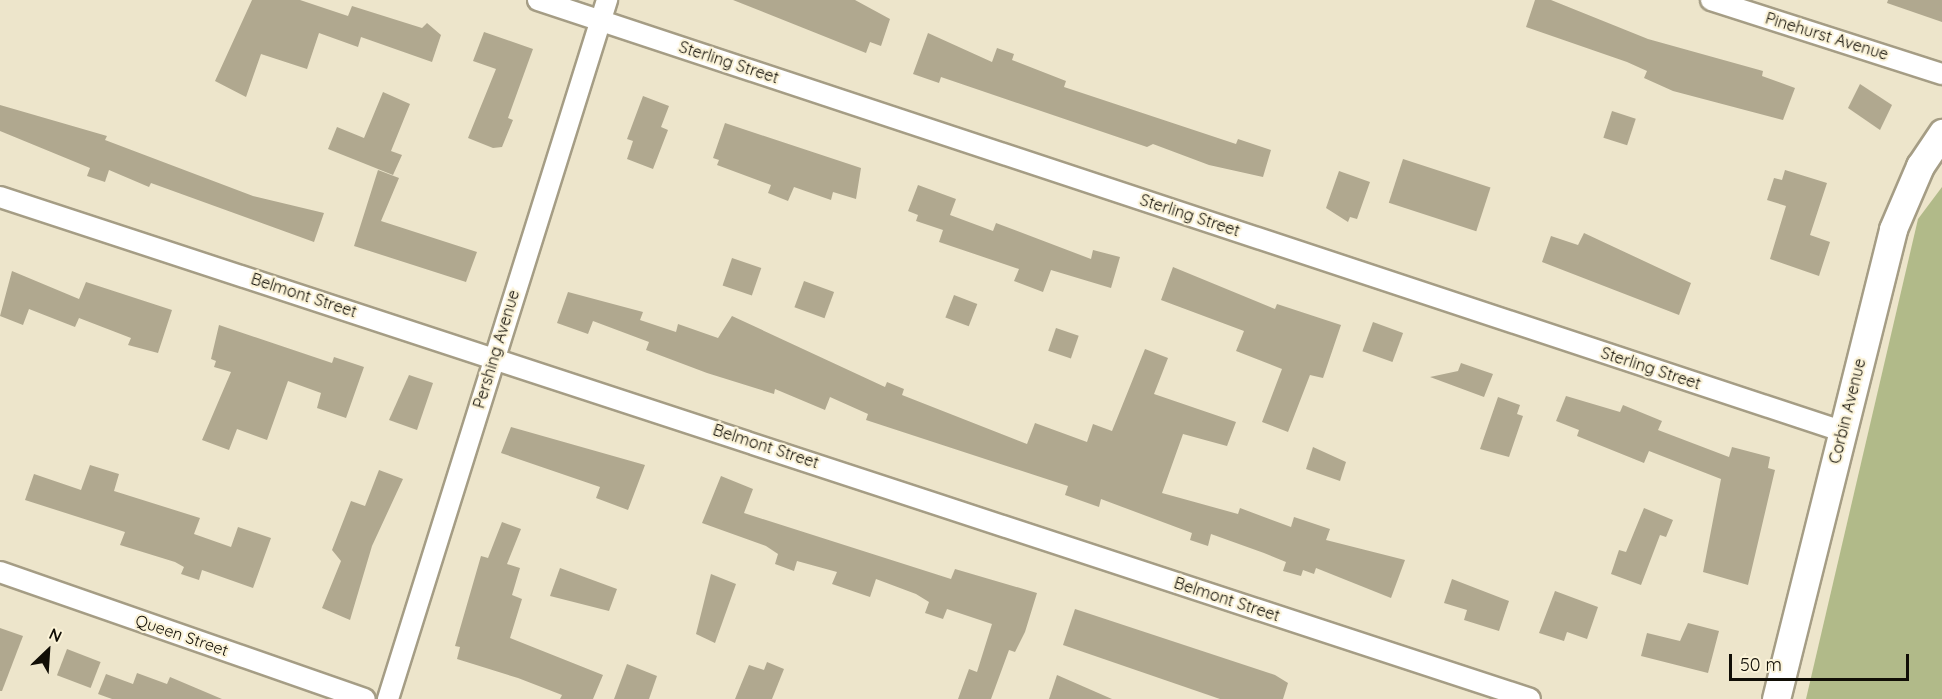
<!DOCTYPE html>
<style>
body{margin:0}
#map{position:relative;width:1942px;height:699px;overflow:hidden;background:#ede5cb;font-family:Quicksand,sans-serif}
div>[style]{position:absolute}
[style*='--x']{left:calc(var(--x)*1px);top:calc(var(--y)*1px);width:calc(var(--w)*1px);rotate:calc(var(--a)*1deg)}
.forest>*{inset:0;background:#b1ba89}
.building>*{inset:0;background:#b0a88f;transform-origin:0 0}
.roads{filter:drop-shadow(2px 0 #a59d85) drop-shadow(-2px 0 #a59d85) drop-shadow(0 2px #a59d85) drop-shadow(0 -2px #a59d85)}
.minor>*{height:20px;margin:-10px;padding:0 10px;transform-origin:10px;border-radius:10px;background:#fff}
.secondary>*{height:27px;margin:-13.5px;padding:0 13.5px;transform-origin:13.5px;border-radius:13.5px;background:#fff}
span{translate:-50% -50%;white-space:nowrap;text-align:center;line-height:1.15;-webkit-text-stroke:4.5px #fbf3d8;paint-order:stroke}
.street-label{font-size:16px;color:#110e06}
.north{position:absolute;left:18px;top:621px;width:60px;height:60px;-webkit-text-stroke:4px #fbf3d8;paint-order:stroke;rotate:25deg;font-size:16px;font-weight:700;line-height:24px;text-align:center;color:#110e06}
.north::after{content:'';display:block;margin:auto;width:21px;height:27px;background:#110e06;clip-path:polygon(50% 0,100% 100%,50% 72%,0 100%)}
.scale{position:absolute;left:1729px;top:654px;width:180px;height:27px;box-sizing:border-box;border:3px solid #110e06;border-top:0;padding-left:8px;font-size:18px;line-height:21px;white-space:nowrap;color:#110e06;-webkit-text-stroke:4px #fbf3d8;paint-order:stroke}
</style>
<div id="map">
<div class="forest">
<i style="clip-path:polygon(1942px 187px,1942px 699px,1806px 699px,1918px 219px)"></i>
</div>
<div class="building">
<i style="clip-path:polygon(252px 0,300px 0,348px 16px,352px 6px,422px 28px,427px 23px,441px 35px,432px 62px,361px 37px,358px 47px,319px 33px,307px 69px,261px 54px,246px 97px,215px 81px)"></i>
<i style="clip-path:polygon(733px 0,855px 0,890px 19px,881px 46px,870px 42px,866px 53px)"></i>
<i style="clip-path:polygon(1535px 0,1551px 0,1648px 39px,1763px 71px,1762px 76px,1795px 88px,1783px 120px,1673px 91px,1644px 78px,1647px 71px,1627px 62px,1526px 27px)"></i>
<i style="clip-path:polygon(1888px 0,1942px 0,1942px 22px,1887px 3px)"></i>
<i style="clip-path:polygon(484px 32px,533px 49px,508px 118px,513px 120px,502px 147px,493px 148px,468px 138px,496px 69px,473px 61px)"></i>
<i style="clip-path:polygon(928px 33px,992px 62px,997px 48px,1014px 54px,1012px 60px,1066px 81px,1064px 87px,1236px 144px,1238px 139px,1271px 150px,1263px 177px,1209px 165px,1153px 144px,1147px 147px,941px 77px,939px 83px,913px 74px)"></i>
<i style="clip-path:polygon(1860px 84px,1892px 105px,1880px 130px,1848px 108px)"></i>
<i style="clip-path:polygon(383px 92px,410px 104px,391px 151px,402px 155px,393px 175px,328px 149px,337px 127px,364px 138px)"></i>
<i style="clip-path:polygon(643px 96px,669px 106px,661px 127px,668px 130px,653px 169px,627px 159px,633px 141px,627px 139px)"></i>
<i style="clip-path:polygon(0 105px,107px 136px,105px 140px,253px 196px,324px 213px,314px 242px,151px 183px,149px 187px,109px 170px,105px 182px,87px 176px,90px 168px,0 131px)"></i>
<i style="left:1612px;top:111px;width:25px;height:28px;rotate:18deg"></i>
<i style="clip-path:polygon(725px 123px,861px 168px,856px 199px,833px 192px,831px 200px,794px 187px,788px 201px,768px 193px,771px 185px,717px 165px,719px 160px,713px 158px)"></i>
<i style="left:1403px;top:159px;width:92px;height:46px;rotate:18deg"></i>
<i style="clip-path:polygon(378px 170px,399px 178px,381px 221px,477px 252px,466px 282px,354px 246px)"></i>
<i style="clip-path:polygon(1785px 170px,1827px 183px,1810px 235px,1830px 242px,1819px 276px,1770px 259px,1786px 206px,1767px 200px,1774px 178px,1782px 180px)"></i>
<i style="clip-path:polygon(1339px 171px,1370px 182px,1357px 219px,1350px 217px,1348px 222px,1326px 208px)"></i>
<i style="clip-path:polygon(918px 185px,956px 199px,950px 215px,993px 231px,996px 223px,1091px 259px,1093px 250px,1120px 257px,1111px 288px,1051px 270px,1043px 292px,1014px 281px,1019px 269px,939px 242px,943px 230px,916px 221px,918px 215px,908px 211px)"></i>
<i style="clip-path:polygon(1584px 233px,1691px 283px,1679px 315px,1542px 262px,1551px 236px,1578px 245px)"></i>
<i style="left:732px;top:258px;width:31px;height:29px;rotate:19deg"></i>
<i style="clip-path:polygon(1173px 267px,1275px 309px,1277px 304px,1341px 325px,1323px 378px,1310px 375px,1288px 432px,1262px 422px,1282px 369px,1236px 351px,1244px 331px,1161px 300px)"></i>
<i style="clip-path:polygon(12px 271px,79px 299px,86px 282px,172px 310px,158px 353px,128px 345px,131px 338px,79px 318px,75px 327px,29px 309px,23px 325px,0 316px)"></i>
<i style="left:804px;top:281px;width:32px;height:28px;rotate:20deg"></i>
<i style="clip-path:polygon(568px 292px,643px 312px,640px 320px,676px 332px,678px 324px,718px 338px,732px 316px,885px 387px,887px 382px,904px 389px,902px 395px,1027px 444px,1035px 423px,1087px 442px,1093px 424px,1112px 431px,1145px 349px,1168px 358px,1154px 394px,1236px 422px,1227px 446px,1183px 434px,1162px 493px,1238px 514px,1240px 508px,1291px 527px,1294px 517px,1330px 529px,1326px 540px,1405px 560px,1391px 598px,1316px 568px,1314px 574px,1303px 570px,1301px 576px,1283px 571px,1286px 562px,1264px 553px,1211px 534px,1208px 546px,1190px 540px,1192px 533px,1101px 499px,1099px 507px,1065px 495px,1068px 486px,866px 420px,868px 414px,830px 397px,825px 410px,775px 389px,774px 394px,707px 373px,646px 350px,649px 342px,593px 321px,588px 334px,557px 323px)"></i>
<i style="left:954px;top:295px;width:25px;height:24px;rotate:21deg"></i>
<i style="left:1373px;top:322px;width:32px;height:31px;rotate:20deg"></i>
<i style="clip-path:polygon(219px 325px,332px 363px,334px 357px,364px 367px,346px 418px,317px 408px,321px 393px,288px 381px,267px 440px,237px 429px,229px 450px,202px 440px,231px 372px,214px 367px,216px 361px,211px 359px)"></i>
<i style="left:1056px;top:328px;width:24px;height:24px;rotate:19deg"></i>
<i style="clip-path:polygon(1461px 363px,1493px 374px,1484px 397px,1430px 377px,1458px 371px)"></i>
<i style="clip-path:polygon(409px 375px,433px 383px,417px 430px,389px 420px)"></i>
<i style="clip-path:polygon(1566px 396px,1620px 412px,1623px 405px,1662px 421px,1658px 430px,1729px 457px,1732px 447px,1770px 457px,1768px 468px,1775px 470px,1748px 585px,1703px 572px,1721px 479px,1649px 451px,1644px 463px,1577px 436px,1579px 430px,1556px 421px)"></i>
<i style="clip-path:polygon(1498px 397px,1520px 405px,1517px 414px,1523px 416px,1509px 457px,1480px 449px)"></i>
<i style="clip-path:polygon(511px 427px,645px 465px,628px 510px,596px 498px,600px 487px,501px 453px)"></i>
<i style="clip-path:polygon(1313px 447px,1346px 462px,1340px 481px,1306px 469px)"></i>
<i style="clip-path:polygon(90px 465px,119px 474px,114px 491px,200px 518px,194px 534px,231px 547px,238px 527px,271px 538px,253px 588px,202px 570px,199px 580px,181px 574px,184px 567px,175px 562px,120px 545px,125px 532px,25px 500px,34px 474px,81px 490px)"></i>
<i style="clip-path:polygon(379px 470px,403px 479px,372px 546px,350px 620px,322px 608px,341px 561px,332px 550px,351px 501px,365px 506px)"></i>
<i style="clip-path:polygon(721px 476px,753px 489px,744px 513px,951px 579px,955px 569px,1037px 593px,1025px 632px,1015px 652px,1009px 650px,991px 699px,958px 699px,969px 669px,977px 672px,992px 624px,947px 609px,943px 619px,925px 613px,929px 602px,916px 594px,876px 579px,870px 597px,832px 584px,837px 572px,797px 561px,794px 571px,775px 564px,778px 554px,766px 546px,702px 523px)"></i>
<i style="clip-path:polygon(1644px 508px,1673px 520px,1666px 537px,1660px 535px,1641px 585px,1611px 574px,1619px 550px,1626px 552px)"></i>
<i style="clip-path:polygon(502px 522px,521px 529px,507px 564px,520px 568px,512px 595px,522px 599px,510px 638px,603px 675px,593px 699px,560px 699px,562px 695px,518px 678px,457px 659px,460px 647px,455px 646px,481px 556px,488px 558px)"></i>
<i style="clip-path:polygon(560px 568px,617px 589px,609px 611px,550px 596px)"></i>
<i style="clip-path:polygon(711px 574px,736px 584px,715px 643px,696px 634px)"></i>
<i style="clip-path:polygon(1452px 579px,1509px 601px,1499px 631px,1464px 620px,1467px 610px,1444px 603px)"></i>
<i style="clip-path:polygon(1555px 591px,1598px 607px,1587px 639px,1567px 632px,1564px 641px,1539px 633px)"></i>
<i style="clip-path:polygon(1075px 609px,1275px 675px,1288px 683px,1283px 699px,1220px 699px,1063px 645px)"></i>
<i style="clip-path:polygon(1688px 623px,1719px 631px,1708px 673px,1641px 656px,1647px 633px,1680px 641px)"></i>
<i style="clip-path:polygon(0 628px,23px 636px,2px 691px,0 691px)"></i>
<i style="left:67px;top:649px;width:36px;height:28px;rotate:21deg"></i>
<i style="clip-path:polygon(767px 662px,784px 669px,772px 699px,735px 699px,749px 665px,764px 670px)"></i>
<i style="clip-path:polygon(627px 664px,657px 676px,649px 699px,614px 699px)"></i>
<i style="clip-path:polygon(137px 673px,167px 684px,170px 677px,222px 699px,112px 699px,98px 694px,106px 674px,133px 684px)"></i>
<i style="clip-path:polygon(1057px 675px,1112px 699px,1049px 699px)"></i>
</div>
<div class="roads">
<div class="minor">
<i style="--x:538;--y:0;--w:1372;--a:18.3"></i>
<i style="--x:1711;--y:0;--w:243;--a:17.8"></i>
<i style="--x:0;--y:197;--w:1610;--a:18.16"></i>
<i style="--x:0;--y:572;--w:386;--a:19.2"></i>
<i style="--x:388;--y:699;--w:733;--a:-72.6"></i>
</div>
<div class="secondary">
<i style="--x:1776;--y:699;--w:484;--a:-76"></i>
<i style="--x:1893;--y:229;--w:69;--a:-66.8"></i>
<i style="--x:1920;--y:166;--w:40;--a:-56"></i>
</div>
</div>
<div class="street-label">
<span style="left:1827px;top:36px;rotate:17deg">Pinehurst Avenue</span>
<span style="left:729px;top:62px;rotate:18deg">Sterling Street</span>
<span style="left:1190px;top:215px;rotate:18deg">Sterling Street</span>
<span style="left:304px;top:295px;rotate:18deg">Belmont Street</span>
<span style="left:496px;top:349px;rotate:-73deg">Pershing Avenue</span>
<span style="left:1651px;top:368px;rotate:18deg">Sterling Street</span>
<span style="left:1847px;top:411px;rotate:-76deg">Corbin Avenue</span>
<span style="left:766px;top:446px;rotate:18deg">Belmont Street</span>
<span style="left:1227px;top:599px;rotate:18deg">Belmont Street</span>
<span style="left:182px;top:635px;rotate:19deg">Queen Street</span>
</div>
<div class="north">N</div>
<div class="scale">50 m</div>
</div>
